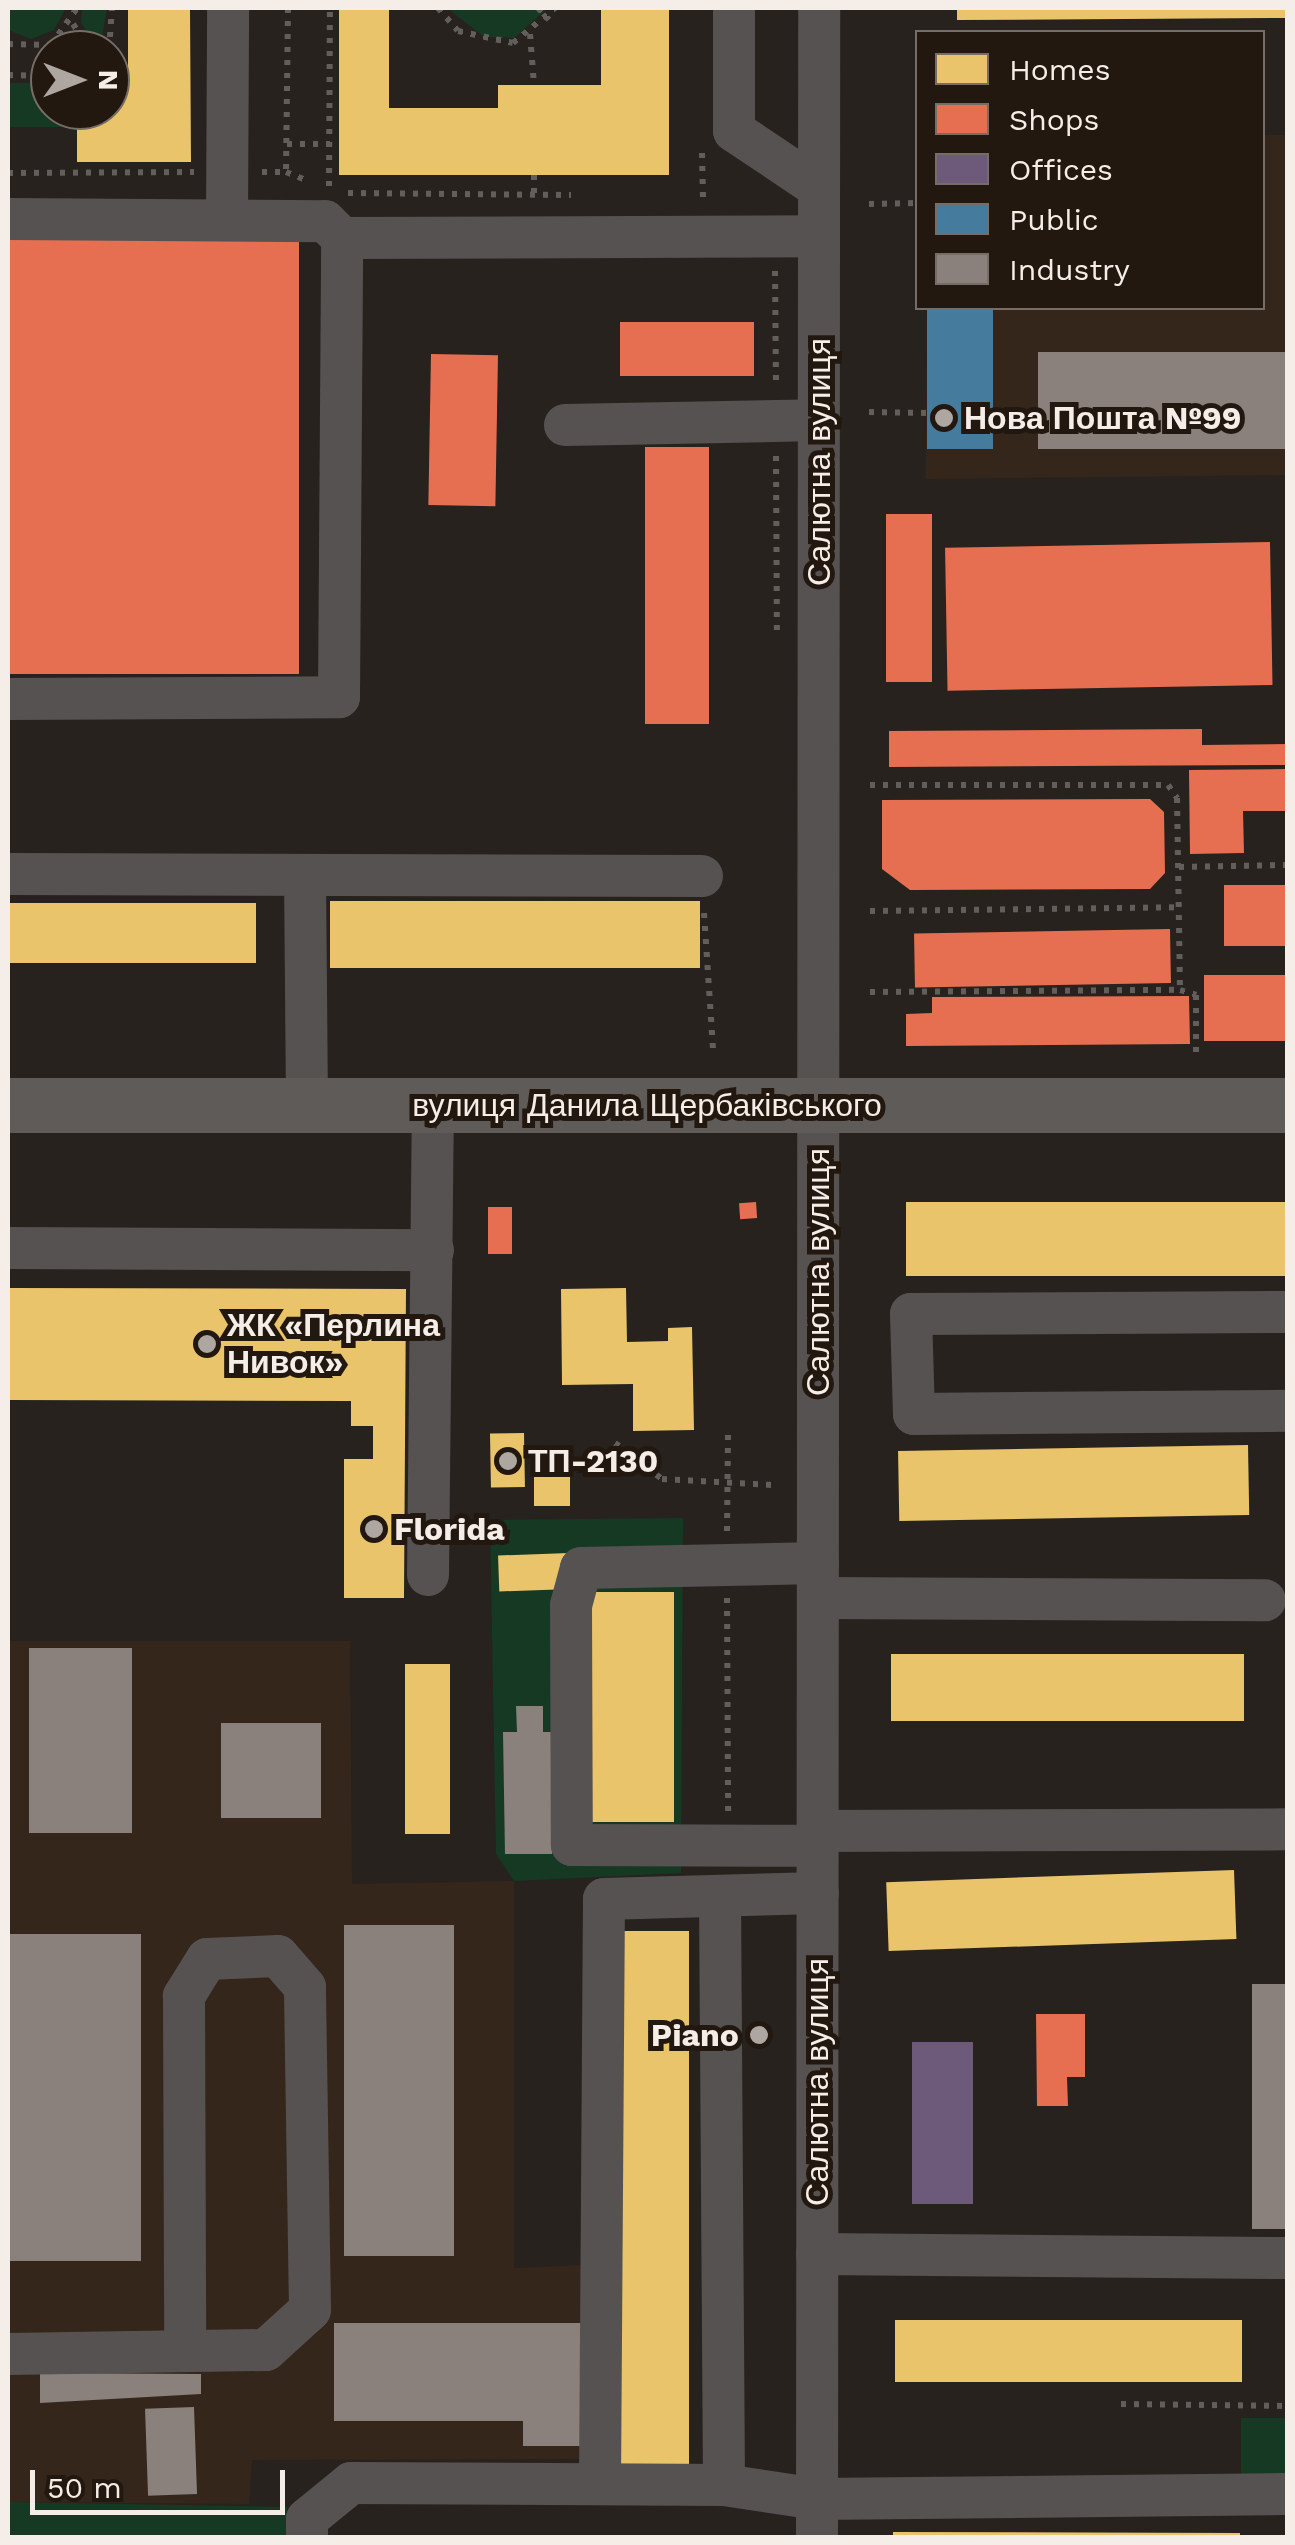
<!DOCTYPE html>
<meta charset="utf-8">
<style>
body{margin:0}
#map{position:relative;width:1295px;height:2545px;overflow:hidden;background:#27221d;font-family:"Work Sans",sans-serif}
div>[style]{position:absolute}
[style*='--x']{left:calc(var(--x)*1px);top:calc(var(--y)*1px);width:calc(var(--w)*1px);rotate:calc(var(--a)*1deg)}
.industrial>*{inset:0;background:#34261b}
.green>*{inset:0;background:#163924;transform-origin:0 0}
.homes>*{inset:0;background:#e9c46a;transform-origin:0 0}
.shops>*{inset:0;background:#e76f51;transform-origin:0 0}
.offices>*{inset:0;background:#6d597a;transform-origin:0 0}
.public>*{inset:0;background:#457b9d;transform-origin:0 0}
.industry>*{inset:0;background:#8a817c;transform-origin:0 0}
.path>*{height:6px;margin-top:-3px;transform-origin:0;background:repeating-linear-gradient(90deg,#615e5c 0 5px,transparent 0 13px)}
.minor>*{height:42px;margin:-21px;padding:0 21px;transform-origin:21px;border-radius:21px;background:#565251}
.major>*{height:55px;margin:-27.5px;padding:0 27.5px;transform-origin:27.5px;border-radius:27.5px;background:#5e5b59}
.dots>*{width:28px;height:28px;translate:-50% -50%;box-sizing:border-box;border:5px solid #221810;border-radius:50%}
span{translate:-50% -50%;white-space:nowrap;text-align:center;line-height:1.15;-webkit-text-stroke:10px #221810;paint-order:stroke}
.poi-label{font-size:32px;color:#f5ede8;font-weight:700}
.left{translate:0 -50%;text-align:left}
.right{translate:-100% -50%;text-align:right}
.street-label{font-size:32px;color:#f5ede8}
.frame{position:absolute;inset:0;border:10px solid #f5ede8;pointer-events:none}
.legend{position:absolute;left:915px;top:30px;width:350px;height:280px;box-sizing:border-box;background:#221810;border:2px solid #766d66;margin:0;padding:12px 18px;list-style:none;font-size:30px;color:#f5ede8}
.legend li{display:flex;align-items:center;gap:20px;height:50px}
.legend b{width:50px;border:2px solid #766d66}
.north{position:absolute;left:30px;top:30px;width:100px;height:100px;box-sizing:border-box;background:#221810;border:2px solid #766d66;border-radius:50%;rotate:90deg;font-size:28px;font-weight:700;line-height:40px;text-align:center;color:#f5ede8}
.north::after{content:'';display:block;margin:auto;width:35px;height:45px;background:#ada6a1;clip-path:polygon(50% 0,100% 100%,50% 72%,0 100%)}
.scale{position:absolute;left:30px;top:2470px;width:255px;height:45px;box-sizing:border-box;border:5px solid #f5ede8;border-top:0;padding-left:12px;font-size:30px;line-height:35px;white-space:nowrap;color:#f5ede8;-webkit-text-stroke:8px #221810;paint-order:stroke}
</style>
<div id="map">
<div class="industrial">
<i style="clip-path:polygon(1263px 135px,1287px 135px,1287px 475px,926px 479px,927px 308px,1262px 308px)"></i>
<i style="clip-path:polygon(8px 1641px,350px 1641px,352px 1884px,514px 1881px,514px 2268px,582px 2265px,584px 2459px,252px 2460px,249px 2504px,8px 2502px)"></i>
</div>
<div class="green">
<i style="clip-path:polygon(8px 8px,66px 8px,54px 30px,31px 39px,8px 30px)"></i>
<i style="clip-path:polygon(82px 8px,107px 8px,100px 50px,81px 23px)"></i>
<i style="clip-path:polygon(447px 8px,548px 8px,514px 38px,484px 37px)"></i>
<i style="clip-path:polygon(8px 83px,50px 83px,50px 110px,71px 110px,71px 127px,8px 127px)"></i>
<i style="clip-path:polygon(683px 1518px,681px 1873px,514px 1881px,496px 1854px,490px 1520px)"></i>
<i style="left:1241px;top:2418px;width:46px;height:62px"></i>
<i style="left:8px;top:2502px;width:279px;height:36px;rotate:1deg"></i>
</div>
<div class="homes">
<i style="clip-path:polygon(128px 8px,190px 8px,191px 162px,77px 162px,77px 110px,110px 110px,110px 82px,128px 82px)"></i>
<i style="clip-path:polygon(339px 8px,389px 8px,389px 108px,498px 108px,498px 85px,601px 85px,601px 8px,669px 8px,669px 175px,339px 175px)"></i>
<i style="clip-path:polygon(957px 8px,1288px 8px,1288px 18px,957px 20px)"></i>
<i style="left:330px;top:901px;width:370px;height:67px"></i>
<i style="left:8px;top:903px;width:248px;height:60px"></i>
<i style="left:906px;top:1202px;width:382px;height:74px"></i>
<i style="clip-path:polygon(8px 1288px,406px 1289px,404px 1598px,344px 1598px,344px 1459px,373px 1459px,373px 1426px,351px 1426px,351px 1401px,8px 1400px)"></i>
<i style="clip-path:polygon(626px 1288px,627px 1342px,668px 1341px,668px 1328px,692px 1327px,694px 1430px,633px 1431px,633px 1384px,562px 1385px,561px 1289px)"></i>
<i style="left:524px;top:1433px;width:54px;height:34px;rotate:89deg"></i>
<i style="left:1248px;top:1445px;width:70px;height:350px;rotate:89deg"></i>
<i style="left:534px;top:1471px;width:36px;height:35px"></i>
<i style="left:569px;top:1553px;width:36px;height:71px;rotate:88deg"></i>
<i style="left:585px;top:1592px;width:89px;height:230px"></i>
<i style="left:1244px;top:1654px;width:67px;height:353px;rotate:90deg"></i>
<i style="left:405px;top:1664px;width:45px;height:170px"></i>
<i style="left:1234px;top:1870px;width:69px;height:348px;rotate:88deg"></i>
<i style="left:689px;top:1931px;width:534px;height:69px;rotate:90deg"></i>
<i style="left:895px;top:2320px;width:347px;height:62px"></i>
<i style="clip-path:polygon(893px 2532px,1240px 2533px,1240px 2538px,893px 2538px)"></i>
</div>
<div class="shops">
<i style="left:8px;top:240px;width:291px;height:434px"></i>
<i style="left:754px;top:322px;width:54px;height:134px;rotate:90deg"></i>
<i style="left:431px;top:354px;width:67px;height:151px;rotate:1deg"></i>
<i style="left:645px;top:447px;width:64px;height:277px"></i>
<i style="left:886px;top:514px;width:46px;height:168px"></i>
<i style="left:1270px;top:542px;width:143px;height:325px;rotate:89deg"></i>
<i style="clip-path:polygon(1202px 729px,1202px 745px,1288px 744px,1288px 765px,889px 767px,889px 731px)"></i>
<i style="clip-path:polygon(1288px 769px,1288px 811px,1243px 811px,1244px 853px,1190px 854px,1189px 770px)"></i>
<i style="clip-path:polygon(1150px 799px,1164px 812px,1165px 873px,1150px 889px,910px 890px,882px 869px,882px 800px)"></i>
<i style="left:1288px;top:885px;width:61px;height:64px;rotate:90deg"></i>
<i style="left:1170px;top:929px;width:54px;height:256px;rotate:89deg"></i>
<i style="left:1204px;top:975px;width:84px;height:66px"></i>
<i style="clip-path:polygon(1189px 996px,1190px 1044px,906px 1046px,906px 1014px,932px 1013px,932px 997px)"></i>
<i style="left:756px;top:1202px;width:16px;height:17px;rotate:86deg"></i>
<i style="left:488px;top:1207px;width:24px;height:47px"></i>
<i style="clip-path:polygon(1036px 2014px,1085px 2014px,1085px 2077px,1067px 2077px,1068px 2106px,1037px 2106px)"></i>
</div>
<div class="offices">
<i style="left:973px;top:2042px;width:162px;height:61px;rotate:90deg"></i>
</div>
<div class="public">
<i style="left:927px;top:308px;width:66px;height:141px"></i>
</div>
<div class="industry">
<i style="left:1038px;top:352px;width:250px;height:97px"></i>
<i style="left:29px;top:1648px;width:103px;height:185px"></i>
<i style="clip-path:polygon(516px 1706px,543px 1706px,543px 1732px,551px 1732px,552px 1854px,505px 1854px,503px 1732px,517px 1732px)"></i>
<i style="left:221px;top:1723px;width:100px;height:95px"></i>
<i style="left:344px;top:1925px;width:110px;height:331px"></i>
<i style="left:8px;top:1934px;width:133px;height:327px"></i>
<i style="left:1288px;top:1984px;width:245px;height:36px;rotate:90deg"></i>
<i style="clip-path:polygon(334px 2323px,581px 2323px,581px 2446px,523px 2446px,523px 2421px,334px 2421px)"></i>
<i style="clip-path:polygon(40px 2373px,201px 2374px,201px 2394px,40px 2403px)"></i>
<i style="left:194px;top:2407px;width:87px;height:49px;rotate:88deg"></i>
</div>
<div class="path">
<i style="--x:288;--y:8;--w:164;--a:90.7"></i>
<i style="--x:286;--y:172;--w:24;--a:22"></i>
<i style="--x:438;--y:8;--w:30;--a:49"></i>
<i style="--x:458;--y:31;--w:56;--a:12.3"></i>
<i style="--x:513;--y:43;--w:55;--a:-39.8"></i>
<i style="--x:538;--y:8;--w:16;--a:47"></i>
<i style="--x:73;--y:24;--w:31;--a:57"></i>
<i style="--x:530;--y:34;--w:51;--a:85.5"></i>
<i style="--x:8;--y:44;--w:43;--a:1.3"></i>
<i style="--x:51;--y:45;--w:45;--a:-54.9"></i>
<i style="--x:109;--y:50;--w:42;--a:-85.9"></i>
<i style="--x:8;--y:75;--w:42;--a:1.4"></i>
<i style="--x:287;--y:144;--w:43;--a:0"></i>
<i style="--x:702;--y:153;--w:44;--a:88.7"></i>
<i style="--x:262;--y:172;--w:24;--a:0"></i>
<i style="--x:8;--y:173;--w:186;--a:-0.3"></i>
<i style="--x:534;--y:175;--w:20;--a:90"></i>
<i style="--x:329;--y:186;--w:178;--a:-89.7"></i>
<i style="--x:348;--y:193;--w:223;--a:0.5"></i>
<i style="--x:869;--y:204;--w:49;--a:-1.2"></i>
<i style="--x:775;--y:271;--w:112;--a:89.5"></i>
<i style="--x:869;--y:412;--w:58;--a:1"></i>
<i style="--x:776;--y:456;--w:182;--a:89.7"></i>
<i style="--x:870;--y:785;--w:298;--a:0"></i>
<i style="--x:1168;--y:785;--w:16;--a:55"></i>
<i style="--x:1177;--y:798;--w:192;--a:89.1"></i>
<i style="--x:1179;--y:867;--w:109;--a:-1.1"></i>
<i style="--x:870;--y:911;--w:309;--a:-0.7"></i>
<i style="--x:704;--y:913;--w:137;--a:86.2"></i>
<i style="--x:870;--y:992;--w:310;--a:-0.4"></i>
<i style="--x:1180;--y:990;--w:17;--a:17"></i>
<i style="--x:1196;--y:995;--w:57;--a:90"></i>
<i style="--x:615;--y:1443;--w:59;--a:37.5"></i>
<i style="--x:662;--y:1479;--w:112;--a:3.1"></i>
<i style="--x:727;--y:1531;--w:103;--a:-89.4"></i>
<i style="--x:727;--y:1598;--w:213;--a:89.7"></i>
<i style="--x:1121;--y:2404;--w:167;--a:0.7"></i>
</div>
<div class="minor">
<i style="--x:734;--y:8;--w:123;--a:90"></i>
<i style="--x:734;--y:131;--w:102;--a:33.8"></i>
<i style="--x:8;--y:219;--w:317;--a:0.4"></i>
<i style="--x:325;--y:221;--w:24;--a:45"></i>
<i style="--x:342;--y:238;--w:477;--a:-0.2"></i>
<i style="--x:227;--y:220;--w:212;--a:-89.7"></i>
<i style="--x:565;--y:425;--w:254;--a:-1.1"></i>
<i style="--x:8;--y:699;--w:331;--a:-0.3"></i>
<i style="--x:339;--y:697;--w:459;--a:-89.6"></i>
<i style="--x:8;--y:874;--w:694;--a:0.17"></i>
<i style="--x:305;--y:875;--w:230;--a:89.5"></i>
<i style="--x:8;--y:1248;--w:425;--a:0.3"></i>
<i style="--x:1288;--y:1312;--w:377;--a:179.7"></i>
<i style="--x:911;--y:1314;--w:100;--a:88.3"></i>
<i style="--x:914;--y:1414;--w:374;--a:-0.5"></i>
<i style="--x:818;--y:1563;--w:237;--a:178.8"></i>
<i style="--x:581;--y:1568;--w:38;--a:105"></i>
<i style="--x:571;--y:1605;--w:240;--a:89.8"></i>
<i style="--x:572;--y:1845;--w:246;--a:0.2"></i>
<i style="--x:428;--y:1575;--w:469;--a:-89.4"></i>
<i style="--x:818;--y:1598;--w:447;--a:0.3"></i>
<i style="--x:818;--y:1831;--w:469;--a:-0.2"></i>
<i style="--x:720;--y:1896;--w:589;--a:89.61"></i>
<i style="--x:817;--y:2254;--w:470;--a:0.5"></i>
<i style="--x:8;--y:2354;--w:258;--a:-0.9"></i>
<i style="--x:266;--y:2350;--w:59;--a:-42.3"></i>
<i style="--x:310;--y:2310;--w:323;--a:-90.9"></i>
<i style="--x:305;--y:1987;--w:41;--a:-131.1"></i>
<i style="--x:278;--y:1956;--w:71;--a:177.6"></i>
<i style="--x:207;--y:1959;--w:44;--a:121.9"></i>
<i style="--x:184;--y:1996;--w:355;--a:89.8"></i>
<i style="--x:600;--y:2484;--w:585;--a:-89.61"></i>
<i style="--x:604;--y:1899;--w:214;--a:-1.6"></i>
<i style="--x:307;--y:2538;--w:19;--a:-90"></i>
<i style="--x:307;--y:2519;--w:57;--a:-39.3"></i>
<i style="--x:351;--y:2483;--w:373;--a:0.3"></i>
<i style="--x:724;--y:2485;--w:94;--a:8.6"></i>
<i style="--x:817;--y:2499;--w:466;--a:-0.6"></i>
<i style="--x:817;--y:2538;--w:2530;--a:-89.95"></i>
</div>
<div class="major">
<i style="--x:8;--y:1105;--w:1280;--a:0"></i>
</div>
<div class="dots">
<i style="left:944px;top:418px;background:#ada6a1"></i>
<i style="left:207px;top:1344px;background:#ada6a1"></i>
<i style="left:508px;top:1461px;background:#ada6a1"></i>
<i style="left:374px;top:1529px;background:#ada6a1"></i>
<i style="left:759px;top:2035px;background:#ada6a1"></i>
</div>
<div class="poi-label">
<span class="left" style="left:964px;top:418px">Нова Пошта №99</span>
<span class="left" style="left:227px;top:1344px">ЖК «Перлина<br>Нивок»</span>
<span class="left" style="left:528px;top:1461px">ТП-2130</span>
<span class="left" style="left:394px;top:1529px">Florida</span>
<span class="right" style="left:739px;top:2035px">Piano</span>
</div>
<div class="street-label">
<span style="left:819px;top:462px;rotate:-90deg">Салютна вулиця</span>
<span style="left:647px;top:1105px">вулиця Данила Щербаківського</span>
<span style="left:818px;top:1272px;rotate:-90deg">Салютна вулиця</span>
<span style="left:817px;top:2082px;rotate:-90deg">Салютна вулиця</span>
</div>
<div class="frame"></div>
<ul class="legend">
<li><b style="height:28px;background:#e9c46a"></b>Homes</li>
<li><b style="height:28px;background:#e76f51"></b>Shops</li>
<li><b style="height:28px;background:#6d597a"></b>Offices</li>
<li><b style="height:28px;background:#457b9d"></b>Public</li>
<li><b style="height:28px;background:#8a817c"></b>Industry</li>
</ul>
<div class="north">N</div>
<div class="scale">50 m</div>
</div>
